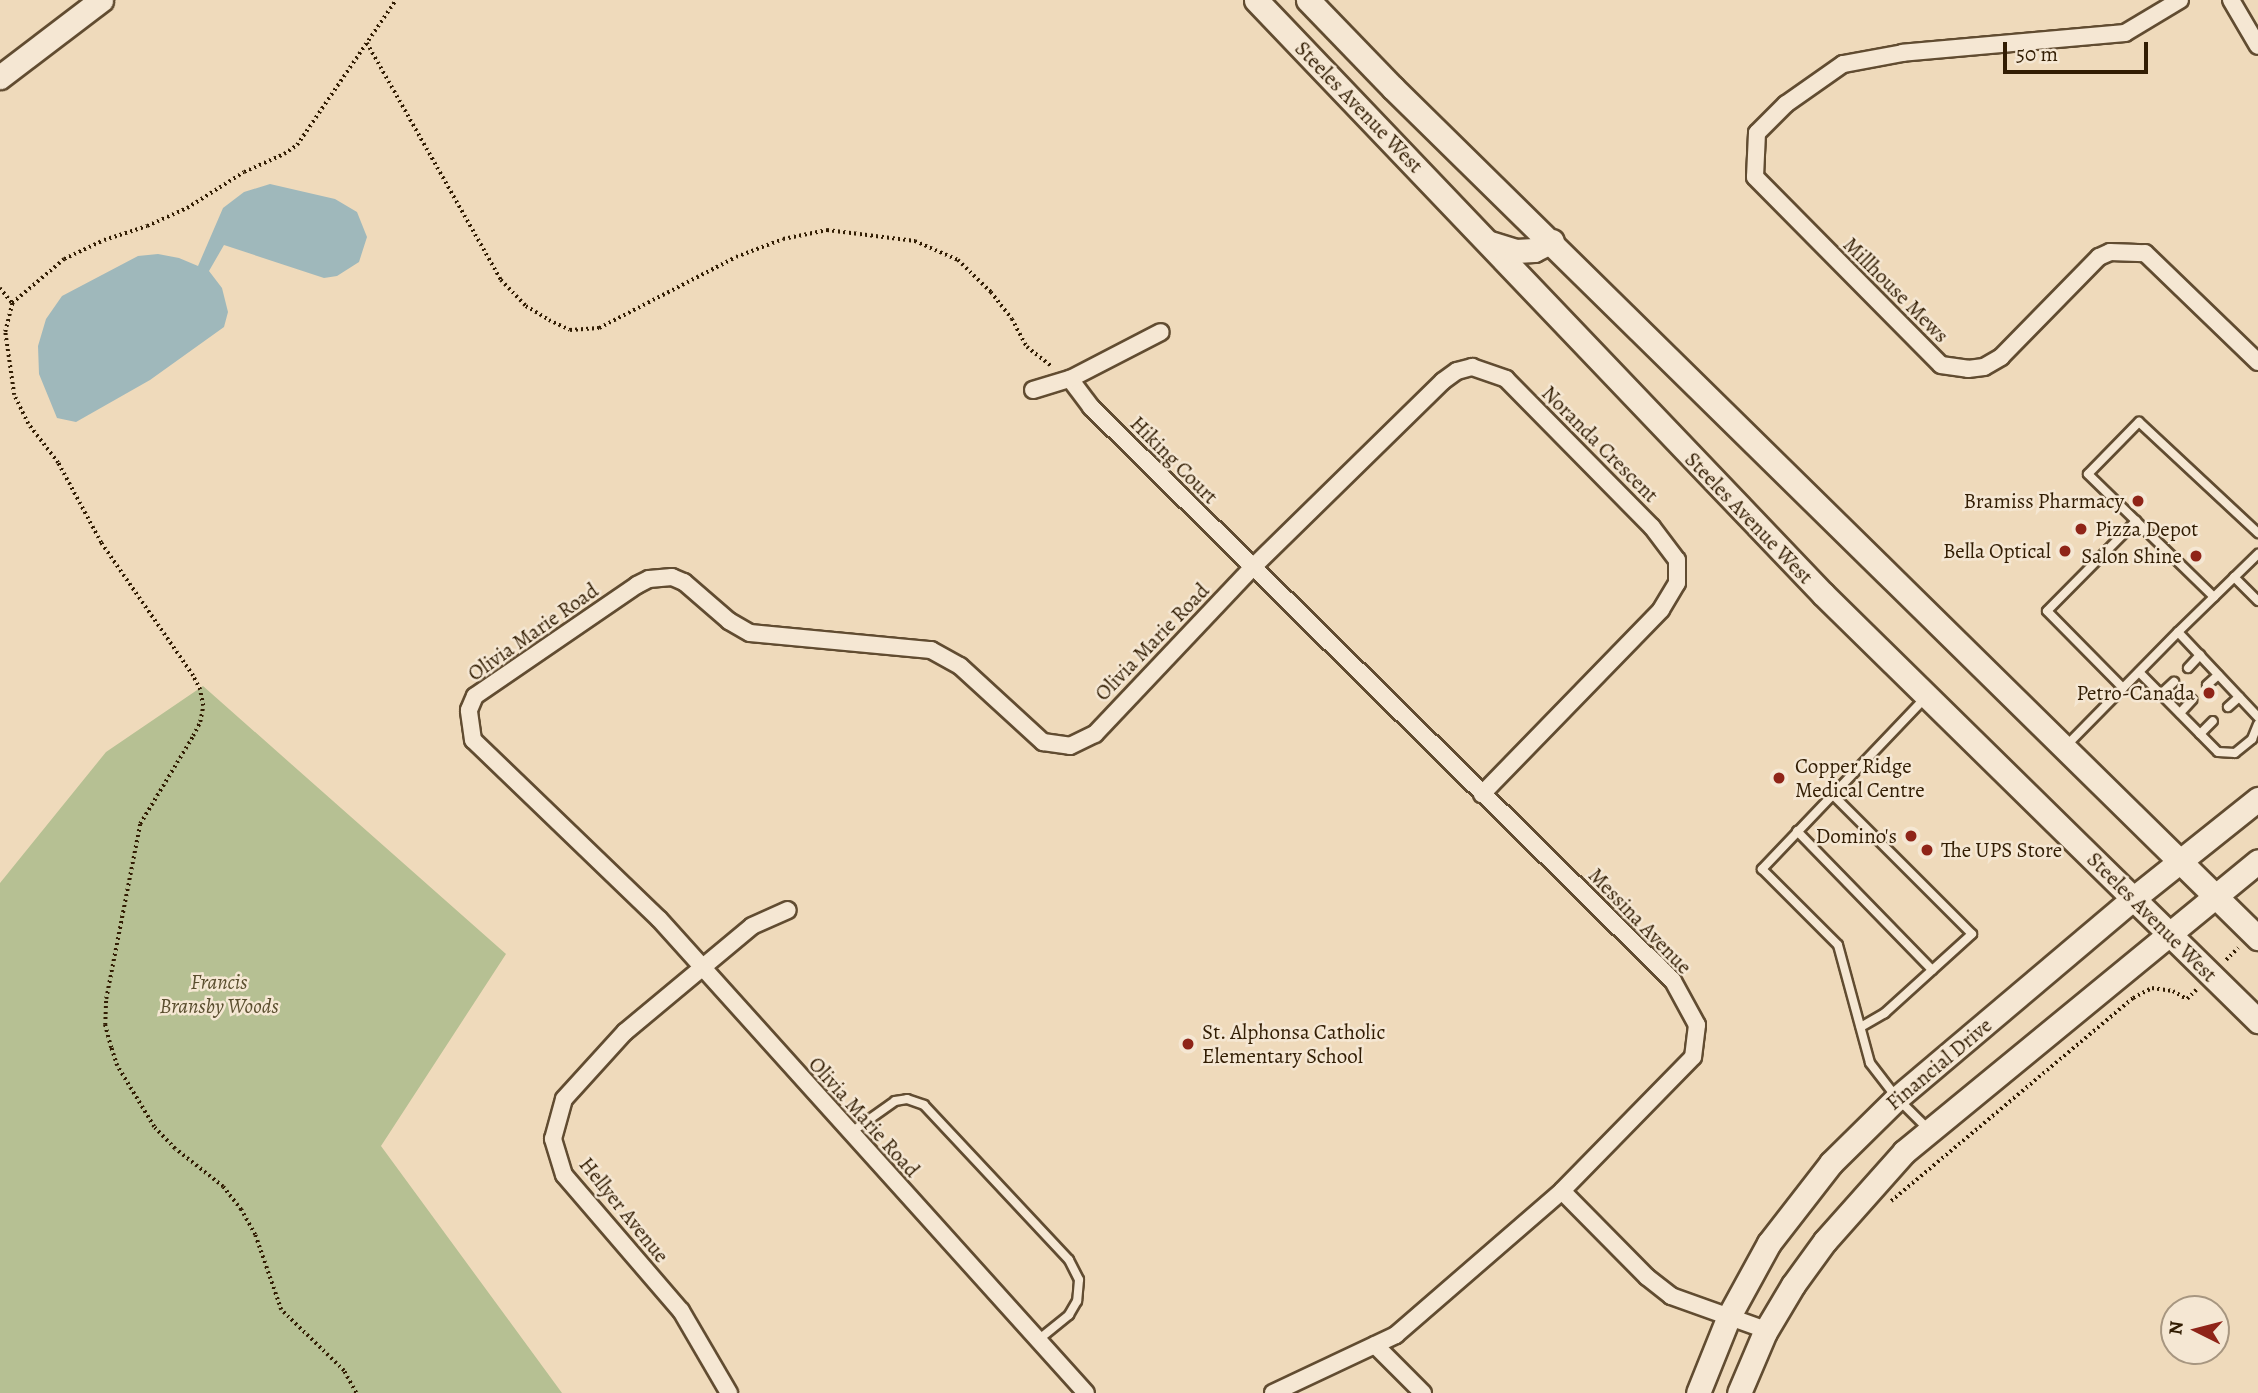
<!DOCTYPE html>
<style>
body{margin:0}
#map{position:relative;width:2258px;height:1393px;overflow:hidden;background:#efdabb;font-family:Alegreya,serif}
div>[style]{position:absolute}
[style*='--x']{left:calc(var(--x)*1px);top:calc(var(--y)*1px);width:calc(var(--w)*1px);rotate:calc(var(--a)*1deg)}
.green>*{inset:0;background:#b6c093}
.water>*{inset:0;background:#9fb8bb}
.path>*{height:3.5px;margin-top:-1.75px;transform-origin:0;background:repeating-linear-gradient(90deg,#321d03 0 2px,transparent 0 5.5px)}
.roads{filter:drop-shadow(2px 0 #614c31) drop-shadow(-2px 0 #614c31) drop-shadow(0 2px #614c31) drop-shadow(0 -2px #614c31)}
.lane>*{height:8px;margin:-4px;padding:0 4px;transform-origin:4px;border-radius:4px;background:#f5e7d3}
.street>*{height:16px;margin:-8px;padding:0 8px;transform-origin:8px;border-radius:8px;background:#f5e7d3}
.secondary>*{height:23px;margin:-11.5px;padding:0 11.5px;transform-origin:11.5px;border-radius:11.5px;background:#f5e7d3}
.dots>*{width:19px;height:19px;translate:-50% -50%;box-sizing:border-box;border:4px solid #f5e7d3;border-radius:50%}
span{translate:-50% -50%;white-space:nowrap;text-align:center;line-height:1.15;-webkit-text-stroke:5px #f5e7d3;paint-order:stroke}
.street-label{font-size:21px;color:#321d03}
.poi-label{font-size:21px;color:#321d03}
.right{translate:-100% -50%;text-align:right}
.left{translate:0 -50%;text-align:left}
.park-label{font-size:21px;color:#5a4e2e;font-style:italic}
.north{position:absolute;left:2160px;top:1295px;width:70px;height:70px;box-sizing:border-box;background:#f5e7d3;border:2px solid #a79680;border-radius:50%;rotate:276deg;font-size:19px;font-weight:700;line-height:28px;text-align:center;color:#321d03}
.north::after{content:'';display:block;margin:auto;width:24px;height:32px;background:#8f2418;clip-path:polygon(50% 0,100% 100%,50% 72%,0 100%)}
.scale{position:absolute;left:2003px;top:42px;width:145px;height:32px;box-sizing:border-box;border:4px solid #321d03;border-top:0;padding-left:9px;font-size:21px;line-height:24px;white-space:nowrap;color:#321d03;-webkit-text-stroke:5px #f5e7d3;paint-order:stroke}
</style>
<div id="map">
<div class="green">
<i style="clip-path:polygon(203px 686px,506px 954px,381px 1146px,562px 1393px,0 1393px,0 883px,106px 752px)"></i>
</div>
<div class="water">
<i style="clip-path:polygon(270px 184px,335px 199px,357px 212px,367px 237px,359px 262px,337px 276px,324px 278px,224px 245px,209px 271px,222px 288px,228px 312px,224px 327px,150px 380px,76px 422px,57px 418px,39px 374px,38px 346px,46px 319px,62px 296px,138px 256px,158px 254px,179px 258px,198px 266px,223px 208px,244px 192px)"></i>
</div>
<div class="path">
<i style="--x:367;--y:43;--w:272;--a:60.5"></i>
<i style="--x:501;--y:280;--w:36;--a:46"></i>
<i style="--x:526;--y:306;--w:27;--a:31"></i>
<i style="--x:549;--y:320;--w:23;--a:25"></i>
<i style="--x:570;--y:330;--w:29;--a:-4"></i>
<i style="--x:599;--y:328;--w:154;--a:-27.4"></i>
<i style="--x:736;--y:257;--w:50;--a:-21"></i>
<i style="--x:783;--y:239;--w:45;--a:-11.6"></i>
<i style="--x:827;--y:230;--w:89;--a:7.1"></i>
<i style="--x:915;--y:241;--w:47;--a:23.8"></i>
<i style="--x:958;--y:260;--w:46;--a:44.1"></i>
<i style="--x:991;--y:292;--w:34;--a:52"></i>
<i style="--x:1012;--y:319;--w:32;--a:62"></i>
<i style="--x:1027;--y:347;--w:31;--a:38"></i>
<i style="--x:0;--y:288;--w:19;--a:51"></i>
<i style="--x:2226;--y:960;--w:17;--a:-45"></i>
<i style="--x:1891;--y:1201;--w:316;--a:-40"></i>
<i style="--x:2133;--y:998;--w:21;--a:-28"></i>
<i style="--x:2152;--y:988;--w:21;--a:8"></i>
<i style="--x:2173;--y:991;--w:16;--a:30"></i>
<i style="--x:2187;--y:999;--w:13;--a:-45"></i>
<i style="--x:356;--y:1393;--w:25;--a:-119"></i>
<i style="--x:344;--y:1371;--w:88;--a:-135.9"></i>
<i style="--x:281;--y:1310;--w:79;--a:-109.1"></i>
<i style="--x:255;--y:1235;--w:29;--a:-119"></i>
<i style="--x:241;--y:1210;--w:29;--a:-128"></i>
<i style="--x:223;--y:1187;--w:61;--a:-141.6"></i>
<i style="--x:175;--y:1149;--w:30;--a:-134"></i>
<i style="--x:154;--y:1127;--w:71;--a:-121.2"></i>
<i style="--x:117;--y:1066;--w:19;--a:-108"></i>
<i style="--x:111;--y:1048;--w:24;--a:-105"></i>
<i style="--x:105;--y:1025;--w:26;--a:-88"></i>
<i style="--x:106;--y:999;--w:178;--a:-79"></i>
<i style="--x:140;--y:824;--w:103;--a:-58.9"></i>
<i style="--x:193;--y:736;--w:16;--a:-63"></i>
<i style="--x:200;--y:722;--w:16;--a:-79"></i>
<i style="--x:203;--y:706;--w:16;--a:-101"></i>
<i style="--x:200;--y:690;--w:16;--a:-117"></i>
<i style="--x:193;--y:676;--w:162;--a:-124.7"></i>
<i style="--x:101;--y:543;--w:91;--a:-118.3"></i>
<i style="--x:58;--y:463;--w:49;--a:-127.6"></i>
<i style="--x:28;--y:424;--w:32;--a:-116"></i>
<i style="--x:14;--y:395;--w:64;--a:-98.1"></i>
<i style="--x:5;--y:332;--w:30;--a:-76"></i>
<i style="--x:12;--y:303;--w:68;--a:-40.2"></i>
<i style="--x:64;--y:259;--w:44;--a:-25.4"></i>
<i style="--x:104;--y:240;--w:45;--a:-18"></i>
<i style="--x:147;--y:226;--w:44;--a:-24.2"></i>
<i style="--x:187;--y:208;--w:67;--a:-32.3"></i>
<i style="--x:244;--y:172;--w:44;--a:-24.2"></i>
<i style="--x:284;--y:154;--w:16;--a:-35"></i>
<i style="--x:297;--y:145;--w:176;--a:-55.7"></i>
</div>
<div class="roads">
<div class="lane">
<i style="--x:2234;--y:577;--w:34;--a:45"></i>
<i style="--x:2214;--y:597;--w:176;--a:-135.7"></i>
<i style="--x:2088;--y:474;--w:73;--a:-45.6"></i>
<i style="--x:2139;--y:422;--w:163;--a:43"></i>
<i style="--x:2178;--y:632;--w:112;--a:-44.3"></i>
<i style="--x:2188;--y:668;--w:18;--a:-47"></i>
<i style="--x:2139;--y:672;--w:112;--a:45.4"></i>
<i style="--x:2218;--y:752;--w:17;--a:3"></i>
<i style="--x:2235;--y:753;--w:22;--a:-39"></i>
<i style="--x:2252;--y:739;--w:16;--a:-68"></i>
<i style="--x:2207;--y:685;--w:15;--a:-42"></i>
<i style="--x:2123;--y:688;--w:108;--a:-134.6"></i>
<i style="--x:2047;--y:611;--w:127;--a:-45.3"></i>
<i style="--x:2161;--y:694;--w:18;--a:-43"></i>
<i style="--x:1926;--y:697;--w:238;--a:133.6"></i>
<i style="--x:1762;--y:869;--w:107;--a:45"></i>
<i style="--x:1838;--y:945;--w:122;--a:74.8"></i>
<i style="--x:1870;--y:1063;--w:44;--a:52.4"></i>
<i style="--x:1897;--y:1098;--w:42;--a:45"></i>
<i style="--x:2228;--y:707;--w:15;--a:-42"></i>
<i style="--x:2180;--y:713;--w:18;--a:-47"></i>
<i style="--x:2200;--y:734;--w:18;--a:-45"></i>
<i style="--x:2066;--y:746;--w:160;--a:-45.5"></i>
<i style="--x:2178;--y:632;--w:117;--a:46.7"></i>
<i style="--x:1832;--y:794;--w:198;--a:45"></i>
<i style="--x:1972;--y:934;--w:118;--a:137.8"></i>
<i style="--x:1885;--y:1013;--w:28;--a:150"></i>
<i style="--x:1797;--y:831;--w:194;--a:45.8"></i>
<i style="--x:850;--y:1133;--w:55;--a:-35.4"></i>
<i style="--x:895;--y:1101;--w:12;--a:-9"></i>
<i style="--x:907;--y:1099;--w:18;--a:19"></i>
<i style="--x:924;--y:1105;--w:212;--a:46.9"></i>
<i style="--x:1069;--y:1260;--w:22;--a:63"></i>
<i style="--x:1079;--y:1280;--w:21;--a:95"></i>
<i style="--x:1077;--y:1301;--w:16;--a:120"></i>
<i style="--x:1069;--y:1315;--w:40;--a:141"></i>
</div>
<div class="street">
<i style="--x:2180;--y:0;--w:64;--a:149"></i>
<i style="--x:2125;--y:33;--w:223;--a:174.9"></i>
<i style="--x:1903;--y:53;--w:61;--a:169.6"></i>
<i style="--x:1843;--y:64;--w:70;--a:144.9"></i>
<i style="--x:1786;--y:104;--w:41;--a:135"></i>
<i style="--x:1757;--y:133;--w:44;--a:92.6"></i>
<i style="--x:1755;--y:177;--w:264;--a:45.3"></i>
<i style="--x:1941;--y:365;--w:27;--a:8"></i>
<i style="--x:1968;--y:369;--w:16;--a:-7"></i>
<i style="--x:1984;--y:367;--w:20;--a:-30"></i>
<i style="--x:2001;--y:357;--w:140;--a:-45.6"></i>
<i style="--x:2099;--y:257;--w:12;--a:-24"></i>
<i style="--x:2110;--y:252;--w:35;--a:2"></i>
<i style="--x:2145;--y:253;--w:157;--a:44"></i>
<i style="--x:2231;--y:0;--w:53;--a:59.6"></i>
<i style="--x:1070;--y:379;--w:35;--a:53"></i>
<i style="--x:1091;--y:407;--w:817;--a:44.6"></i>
<i style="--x:1673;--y:981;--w:50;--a:61.4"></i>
<i style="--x:1697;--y:1025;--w:32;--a:97"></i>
<i style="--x:1693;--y:1057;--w:187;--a:134.4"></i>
<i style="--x:1562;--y:1191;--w:220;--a:139.1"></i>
<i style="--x:1396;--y:1335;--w:136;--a:154.8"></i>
<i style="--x:1033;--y:390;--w:39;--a:-17"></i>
<i style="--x:1070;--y:379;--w:102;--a:-27.3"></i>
<i style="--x:1562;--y:1191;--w:121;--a:45.3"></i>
<i style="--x:1647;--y:1277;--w:31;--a:38"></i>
<i style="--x:1671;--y:1296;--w:101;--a:19.7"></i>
<i style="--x:1375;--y:1345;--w:68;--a:45"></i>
<i style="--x:729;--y:1393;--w:95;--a:-120.3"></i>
<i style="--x:681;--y:1311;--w:179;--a:-130.7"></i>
<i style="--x:564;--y:1175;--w:38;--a:-107"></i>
<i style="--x:553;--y:1139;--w:41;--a:-74.6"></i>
<i style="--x:564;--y:1099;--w:91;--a:-47.7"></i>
<i style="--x:625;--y:1032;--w:165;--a:-39.8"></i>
<i style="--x:752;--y:926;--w:39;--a:-24"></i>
<i style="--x:1086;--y:1393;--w:638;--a:-132.01"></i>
<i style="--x:659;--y:919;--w:258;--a:-136.1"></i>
<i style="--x:473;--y:740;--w:30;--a:-98"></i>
<i style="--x:469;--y:710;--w:15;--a:-67"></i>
<i style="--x:475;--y:696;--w:196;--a:-34.4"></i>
<i style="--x:637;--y:585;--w:13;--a:-27"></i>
<i style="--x:649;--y:579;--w:23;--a:-5"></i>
<i style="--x:672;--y:577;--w:13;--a:23"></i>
<i style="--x:684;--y:582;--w:60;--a:40.9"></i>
<i style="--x:729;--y:621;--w:24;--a:30"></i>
<i style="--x:750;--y:633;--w:182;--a:5.4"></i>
<i style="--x:931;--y:650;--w:33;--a:29"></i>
<i style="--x:960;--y:666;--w:113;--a:42.5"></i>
<i style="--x:1043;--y:742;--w:27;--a:8"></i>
<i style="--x:1070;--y:746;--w:28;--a:-26"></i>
<i style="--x:1095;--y:734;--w:228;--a:-46.6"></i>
<i style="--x:1252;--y:568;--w:267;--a:-44.4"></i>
<i style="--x:1443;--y:381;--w:17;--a:-36"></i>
<i style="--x:1457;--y:371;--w:16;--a:-15"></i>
<i style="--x:1472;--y:367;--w:36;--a:19"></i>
<i style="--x:1506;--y:379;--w:208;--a:45.4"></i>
<i style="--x:1652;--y:527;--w:41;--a:52.9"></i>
<i style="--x:1677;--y:560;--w:23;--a:90"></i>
<i style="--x:1677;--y:583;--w:31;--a:121"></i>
<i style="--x:1661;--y:610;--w:257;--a:134.2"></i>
</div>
<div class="secondary">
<i style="--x:1256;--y:0;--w:821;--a:46.33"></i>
<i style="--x:1823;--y:594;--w:610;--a:44.47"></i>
<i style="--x:1308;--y:0;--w:122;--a:46"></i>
<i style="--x:1393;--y:88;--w:1213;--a:44.5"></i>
<i style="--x:0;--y:77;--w:127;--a:-37.3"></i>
<i style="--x:1490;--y:243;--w:27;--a:17"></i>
<i style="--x:1516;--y:251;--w:18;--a:-3"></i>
<i style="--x:1534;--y:250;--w:20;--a:-27"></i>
<i style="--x:1698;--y:1393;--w:83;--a:-68.1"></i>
<i style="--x:1729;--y:1316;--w:83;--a:-61.3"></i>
<i style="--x:1769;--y:1243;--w:101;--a:-52.2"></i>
<i style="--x:1831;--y:1163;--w:93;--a:-44.6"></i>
<i style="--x:1897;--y:1098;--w:310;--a:-40.2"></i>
<i style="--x:2134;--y:898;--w:159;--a:-38.6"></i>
<i style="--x:1739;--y:1393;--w:66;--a:-66.9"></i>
<i style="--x:1765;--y:1332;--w:55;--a:-59.2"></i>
<i style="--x:1793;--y:1285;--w:54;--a:-54"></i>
<i style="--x:1825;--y:1241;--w:119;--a:-48.4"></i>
<i style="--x:1904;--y:1152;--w:458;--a:-39.4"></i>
</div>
</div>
<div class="dots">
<i style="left:2138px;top:501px;background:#8f2418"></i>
<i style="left:2081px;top:529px;background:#8f2418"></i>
<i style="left:2065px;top:551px;background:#8f2418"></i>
<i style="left:2196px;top:556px;background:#8f2418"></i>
<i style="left:2209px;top:693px;background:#8f2418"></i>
<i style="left:1779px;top:778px;background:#8f2418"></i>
<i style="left:1911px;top:836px;background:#8f2418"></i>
<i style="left:1927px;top:850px;background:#8f2418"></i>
<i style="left:1188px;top:1044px;background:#8f2418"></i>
</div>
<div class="street-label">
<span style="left:1359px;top:107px;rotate:46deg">Steeles Avenue West</span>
<span style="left:1896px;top:290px;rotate:45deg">Millhouse Mews</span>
<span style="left:1600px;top:444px;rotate:45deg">Noranda Crescent</span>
<span style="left:1174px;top:460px;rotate:45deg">Hiking Court</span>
<span style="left:1749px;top:518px;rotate:46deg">Steeles Avenue West</span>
<span style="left:533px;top:632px;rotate:-35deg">Olivia Marie Road</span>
<span style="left:1152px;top:642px;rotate:-46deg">Olivia Marie Road</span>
<span style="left:2152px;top:917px;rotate:45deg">Steeles Avenue West</span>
<span style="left:1640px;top:921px;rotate:46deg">Messina Avenue</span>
<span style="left:1939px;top:1064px;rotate:-40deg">Financial Drive</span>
<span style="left:864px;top:1117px;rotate:48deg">Olivia Marie Road</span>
<span style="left:624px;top:1210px;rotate:51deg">Hellyer Avenue</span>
</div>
<div class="poi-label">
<span class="right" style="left:2124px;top:501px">Bramiss Pharmacy</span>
<span class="left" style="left:2095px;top:529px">Pizza Depot</span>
<span class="right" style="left:2051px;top:551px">Bella Optical</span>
<span class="right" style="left:2182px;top:556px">Salon Shine</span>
<span class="right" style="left:2195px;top:693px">Petro-Canada</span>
<span class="left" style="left:1795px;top:778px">Copper Ridge<br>Medical Centre</span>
<span class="right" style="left:1897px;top:836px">Domino's</span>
<span class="left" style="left:1941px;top:850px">The UPS Store</span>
<span class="left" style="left:1202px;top:1044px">St. Alphonsa Catholic<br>Elementary School</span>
</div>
<div class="park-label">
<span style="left:219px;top:994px">Francis<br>Bransby Woods</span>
</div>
<div class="north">N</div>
<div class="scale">50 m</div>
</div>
